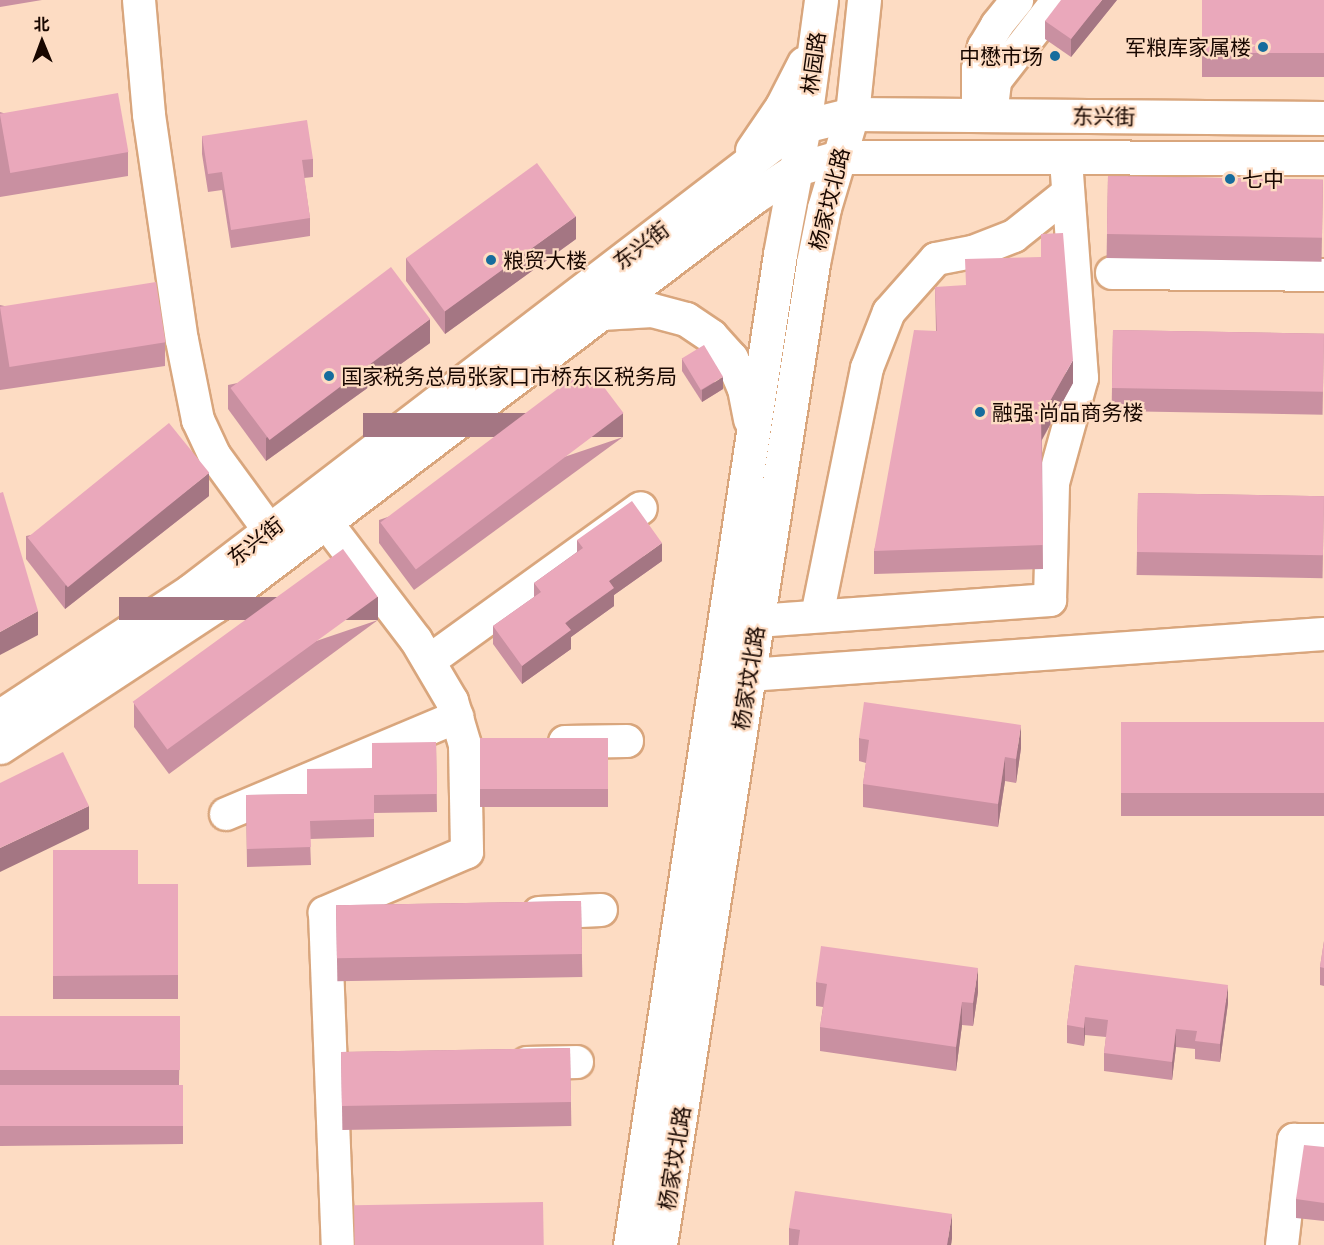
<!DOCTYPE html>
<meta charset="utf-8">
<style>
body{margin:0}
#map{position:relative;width:1324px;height:1245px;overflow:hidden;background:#fddcc3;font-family:"Asap Condensed","Noto Sans SC",sans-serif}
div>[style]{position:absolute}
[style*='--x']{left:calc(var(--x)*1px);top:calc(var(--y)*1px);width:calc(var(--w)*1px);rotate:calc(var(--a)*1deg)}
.roads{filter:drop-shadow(2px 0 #d9a67d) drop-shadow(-2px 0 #d9a67d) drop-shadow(0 2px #d9a67d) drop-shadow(0 -2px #d9a67d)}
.minor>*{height:32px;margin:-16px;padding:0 16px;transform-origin:16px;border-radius:16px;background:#fff}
.major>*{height:33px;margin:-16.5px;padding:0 16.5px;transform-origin:16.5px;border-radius:16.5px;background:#fff}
.wall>*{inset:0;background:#c990a1;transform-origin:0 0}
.shaded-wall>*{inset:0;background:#a47683;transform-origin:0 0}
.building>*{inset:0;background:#eaa8bb;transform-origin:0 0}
.dots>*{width:16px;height:16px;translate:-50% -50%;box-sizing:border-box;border:3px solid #fddcc3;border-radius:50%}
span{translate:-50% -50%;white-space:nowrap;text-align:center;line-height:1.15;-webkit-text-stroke:4.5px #fddcc3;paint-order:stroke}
.poi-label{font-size:21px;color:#180700}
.right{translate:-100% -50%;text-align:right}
.left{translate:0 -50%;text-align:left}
.street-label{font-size:21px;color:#180700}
.north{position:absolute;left:12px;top:12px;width:60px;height:60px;-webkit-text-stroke:4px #fddcc3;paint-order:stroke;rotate:359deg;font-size:16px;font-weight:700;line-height:24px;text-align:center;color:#180700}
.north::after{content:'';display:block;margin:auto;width:21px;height:27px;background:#180700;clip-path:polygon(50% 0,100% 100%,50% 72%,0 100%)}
</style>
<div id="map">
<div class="roads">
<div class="minor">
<i style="--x:139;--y:0;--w:115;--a:85"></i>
<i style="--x:149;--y:115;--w:227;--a:81.7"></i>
<i style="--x:182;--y:340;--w:82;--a:78.7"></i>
<i style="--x:198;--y:420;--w:40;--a:65"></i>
<i style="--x:215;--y:456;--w:92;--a:53.9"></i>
<i style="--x:978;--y:108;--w:39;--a:-90"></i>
<i style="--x:978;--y:69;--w:23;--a:-75"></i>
<i style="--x:984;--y:47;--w:26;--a:-59"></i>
<i style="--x:997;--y:25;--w:32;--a:-51"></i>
<i style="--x:991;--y:115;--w:34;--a:-83"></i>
<i style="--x:995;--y:81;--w:103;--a:-52.1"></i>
<i style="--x:1112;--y:273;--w:212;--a:0.5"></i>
<i style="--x:326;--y:522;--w:148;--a:52.7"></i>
<i style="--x:416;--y:640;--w:71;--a:59.5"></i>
<i style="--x:452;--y:701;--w:46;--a:73.5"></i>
<i style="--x:465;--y:745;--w:107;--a:88.9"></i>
<i style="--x:467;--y:852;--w:155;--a:156.8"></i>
<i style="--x:325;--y:913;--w:332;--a:87.8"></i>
<i style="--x:817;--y:616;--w:253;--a:-78.6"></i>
<i style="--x:867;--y:368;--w:60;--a:-68.6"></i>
<i style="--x:889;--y:312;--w:71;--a:-48.4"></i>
<i style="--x:936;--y:259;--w:38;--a:-11"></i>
<i style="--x:973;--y:252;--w:44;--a:-21.3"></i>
<i style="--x:1014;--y:236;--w:69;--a:-38.5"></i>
<i style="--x:757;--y:621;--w:294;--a:-4.1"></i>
<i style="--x:1050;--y:600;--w:117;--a:-88.5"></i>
<i style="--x:1053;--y:483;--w:109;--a:-74.6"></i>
<i style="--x:1082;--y:378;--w:221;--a:-94.2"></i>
<i style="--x:429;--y:661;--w:261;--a:-35.8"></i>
<i style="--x:749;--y:675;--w:576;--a:-4.08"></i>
<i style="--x:565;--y:742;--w:62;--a:-0.9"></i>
<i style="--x:226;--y:814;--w:251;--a:-22.8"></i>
<i style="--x:539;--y:913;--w:62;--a:-2.8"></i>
<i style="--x:527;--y:1063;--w:50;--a:-1.1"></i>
<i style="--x:1282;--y:1245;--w:106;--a:-83.5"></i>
<i style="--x:1294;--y:1140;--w:30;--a:0"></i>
</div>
<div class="major">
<i style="--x:752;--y:150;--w:53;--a:-55.7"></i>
<i style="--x:782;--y:106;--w:48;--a:-62.9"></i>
<i style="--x:601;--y:313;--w:51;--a:-3.4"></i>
<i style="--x:652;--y:310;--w:35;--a:15"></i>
<i style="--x:686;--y:319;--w:30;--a:34"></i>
<i style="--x:711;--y:336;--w:30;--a:48"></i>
<i style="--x:731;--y:358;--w:33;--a:67"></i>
<i style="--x:744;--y:388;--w:32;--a:79"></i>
<i style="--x:0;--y:716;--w:227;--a:-33.3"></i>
<i style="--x:190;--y:591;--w:751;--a:-37.48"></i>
<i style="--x:786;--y:134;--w:20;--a:-24"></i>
<i style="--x:804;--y:126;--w:49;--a:-14"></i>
<i style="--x:852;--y:114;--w:472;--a:0.5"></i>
<i style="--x:0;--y:747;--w:258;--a:-33.3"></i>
<i style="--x:216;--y:605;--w:675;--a:-37.18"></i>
<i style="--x:754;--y:197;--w:51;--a:-33.1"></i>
<i style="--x:797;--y:169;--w:44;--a:-15.9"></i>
<i style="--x:839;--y:157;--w:485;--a:0.1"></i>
<i style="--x:630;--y:1245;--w:1002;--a:-81.39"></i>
<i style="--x:780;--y:254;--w:130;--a:-79.4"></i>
<i style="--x:804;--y:126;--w:127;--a:-82.3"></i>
<i style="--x:660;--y:1245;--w:994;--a:-81.14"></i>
<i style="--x:813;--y:263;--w:56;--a:-78.7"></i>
<i style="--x:824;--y:208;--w:98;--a:-73.4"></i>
<i style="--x:852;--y:114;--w:115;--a:-84"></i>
</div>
</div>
<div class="wall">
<i style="clip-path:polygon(0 0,42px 0,0 7px)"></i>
<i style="clip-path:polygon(1117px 0,1071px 57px,1045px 39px,1045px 21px)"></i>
<i style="left:1202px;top:0;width:122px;height:77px"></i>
<i style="clip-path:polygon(0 112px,128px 152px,128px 176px,0 197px)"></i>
<i style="clip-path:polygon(202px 136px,313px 159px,313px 177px,304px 178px,310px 218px,310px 236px,231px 248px,222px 190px,208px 192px,202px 154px)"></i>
<i style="left:1108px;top:176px;width:215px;height:82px;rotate:1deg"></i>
<i style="clip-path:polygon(576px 239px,445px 334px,406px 281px,406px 258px)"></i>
<i style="clip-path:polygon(935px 287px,1073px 383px,1042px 440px,1043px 569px,874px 574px,874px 551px,936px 331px)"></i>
<i style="clip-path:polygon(0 305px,165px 342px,165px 366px,0 390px)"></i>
<i style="left:1113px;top:330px;width:211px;height:81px;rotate:1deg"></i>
<i style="clip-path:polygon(430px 343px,266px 461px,228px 409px,228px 385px)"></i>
<i style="clip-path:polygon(682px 358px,723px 389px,702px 402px,682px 371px)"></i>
<i style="clip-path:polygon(623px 437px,414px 590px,379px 543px,379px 520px)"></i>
<i style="left:1138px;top:493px;width:186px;height:82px;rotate:1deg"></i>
<i style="clip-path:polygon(209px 496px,65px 609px,26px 559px,26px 536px)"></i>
<i style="clip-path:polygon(577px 540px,662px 561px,614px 595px,614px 606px,571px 637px,571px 649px,522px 684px,493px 644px,493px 626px,534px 597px,534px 583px,577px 552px)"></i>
<i style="clip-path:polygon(378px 620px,169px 774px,134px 727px,134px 703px)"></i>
<i style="left:1324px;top:722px;width:94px;height:203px;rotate:90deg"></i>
<i style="left:608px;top:738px;width:69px;height:128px;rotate:90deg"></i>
<i style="clip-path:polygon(859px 738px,1021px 748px,1016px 783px,1005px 781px,998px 827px,863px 807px,863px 784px,866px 763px,859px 761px)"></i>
<i style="clip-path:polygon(436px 742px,437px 812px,374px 813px,374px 837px,310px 839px,311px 865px,247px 867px,246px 795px,307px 794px)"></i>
<i style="clip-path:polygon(53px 850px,138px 884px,178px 884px,178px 999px,53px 999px)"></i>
<i style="left:581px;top:901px;width:76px;height:245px;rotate:89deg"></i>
<i style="clip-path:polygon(1324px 941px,1324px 986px,1320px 985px,1320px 967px)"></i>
<i style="clip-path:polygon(1075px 965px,1228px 1003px,1220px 1062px,1195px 1059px,1195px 1049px,1176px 1047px,1172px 1080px,1104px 1071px,1104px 1053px,1106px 1037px,1085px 1035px,1084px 1046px,1067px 1043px,1067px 1025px)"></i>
<i style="clip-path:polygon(816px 982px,978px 992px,973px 1026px,962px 1025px,956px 1071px,820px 1051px,820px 1027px,823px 1007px,816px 1006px)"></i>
<i style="clip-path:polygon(0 1016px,180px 1016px,179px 1085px,183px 1085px,183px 1144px,0 1146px)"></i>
<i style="left:570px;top:1048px;width:78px;height:229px;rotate:89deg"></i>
<i style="clip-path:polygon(1324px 1147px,1324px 1221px,1296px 1218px,1296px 1199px)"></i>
<i style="clip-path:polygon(789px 1228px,952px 1238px,951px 1245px,789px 1245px)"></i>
</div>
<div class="shaded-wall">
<i style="clip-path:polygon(1102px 0,1117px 0,1071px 57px,1071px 39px)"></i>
<i style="clip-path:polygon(576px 216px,576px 239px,445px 334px,445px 311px)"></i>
<i style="clip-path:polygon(430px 319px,430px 343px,266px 461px,266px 438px)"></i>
<i style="clip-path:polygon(1073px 360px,1073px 383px,1041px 441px,1041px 417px)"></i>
<i style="clip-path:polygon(723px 377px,723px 389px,702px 402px,702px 390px)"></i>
<i style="left:623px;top:413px;width:24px;height:260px;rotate:90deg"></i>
<i style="clip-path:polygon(209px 473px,209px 496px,65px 609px,65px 586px)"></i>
<i style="clip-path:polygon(662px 543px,662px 561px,614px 595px,614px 606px,571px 637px,571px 649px,522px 684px,522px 666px,609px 581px)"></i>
<i style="left:378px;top:597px;width:23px;height:259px;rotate:90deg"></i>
<i style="clip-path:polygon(38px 611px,38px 635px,0 655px,0 632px)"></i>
<i style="clip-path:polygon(1021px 725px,1021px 748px,1016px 783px,1016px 759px)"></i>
<i style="clip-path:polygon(1005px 757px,1005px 781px,998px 827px,998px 804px)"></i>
<i style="clip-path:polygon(89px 806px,89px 829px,0 872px,0 848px)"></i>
<i style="clip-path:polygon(978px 968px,978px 992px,973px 1026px,973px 1003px)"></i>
<i style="clip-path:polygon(1228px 985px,1228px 1003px,1220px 1062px,1220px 1044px)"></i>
<i style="clip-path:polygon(962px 1002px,962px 1025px,956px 1071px,956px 1047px)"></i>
<i style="clip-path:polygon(1085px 1017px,1085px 1035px,1084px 1046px,1084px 1028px)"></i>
<i style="clip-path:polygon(1176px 1029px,1176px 1047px,1172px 1080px,1172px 1062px)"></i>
<i style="clip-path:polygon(952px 1214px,952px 1238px,951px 1245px,947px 1245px)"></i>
</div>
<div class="building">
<i style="clip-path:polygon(1061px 0,1102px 0,1071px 39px,1045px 21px)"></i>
<i style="left:1202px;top:0;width:122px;height:53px"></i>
<i style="left:118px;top:93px;width:60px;height:120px;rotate:80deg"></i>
<i style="clip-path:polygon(307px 120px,313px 159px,302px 160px,310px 218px,231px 230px,222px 172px,208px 174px,202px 136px)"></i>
<i style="left:537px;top:163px;width:66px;height:162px;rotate:54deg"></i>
<i style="left:1108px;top:176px;width:215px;height:58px;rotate:1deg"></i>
<i style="clip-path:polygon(1063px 233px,1073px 360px,1041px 417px,1043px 545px,874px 551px,914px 330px,937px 331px,935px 287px,966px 285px,965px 259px,1041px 257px,1041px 234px)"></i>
<i style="left:391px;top:267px;width:65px;height:201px;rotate:53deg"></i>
<i style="left:156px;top:282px;width:61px;height:158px;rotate:81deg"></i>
<i style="left:1113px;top:330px;width:211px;height:58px;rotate:1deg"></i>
<i style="left:704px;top:345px;width:37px;height:26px;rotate:59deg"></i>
<i style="left:588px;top:366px;width:59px;height:260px;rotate:53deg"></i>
<i style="left:169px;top:423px;width:64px;height:182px;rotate:51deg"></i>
<i style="clip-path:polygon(3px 492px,38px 611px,0 632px,0 493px)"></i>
<i style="left:1138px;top:493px;width:186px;height:59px;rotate:1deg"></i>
<i style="clip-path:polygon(632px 501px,662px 543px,609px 581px,614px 588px,565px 623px,571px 630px,522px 666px,493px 626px,541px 592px,534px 583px,583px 548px,577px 540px)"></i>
<i style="left:343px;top:549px;width:59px;height:260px;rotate:54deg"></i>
<i style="clip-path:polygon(864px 702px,1021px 725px,1016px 759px,1005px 757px,998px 804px,863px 784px,869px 740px,859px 738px)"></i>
<i style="left:1324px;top:722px;width:71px;height:203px;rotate:90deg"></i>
<i style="left:608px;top:738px;width:51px;height:128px;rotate:90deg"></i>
<i style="clip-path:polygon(436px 742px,437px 794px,374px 795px,374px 819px,310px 821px,311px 847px,247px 849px,246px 795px,307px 794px,307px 769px,372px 768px,372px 743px)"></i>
<i style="clip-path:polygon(63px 752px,89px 806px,0 848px,0 783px)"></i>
<i style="clip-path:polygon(53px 850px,138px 850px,138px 884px,178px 884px,178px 975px,53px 976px)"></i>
<i style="left:581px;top:901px;width:53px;height:245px;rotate:89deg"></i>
<i style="clip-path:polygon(1324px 941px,1324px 968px,1320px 967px)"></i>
<i style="clip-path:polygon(821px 946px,978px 968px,973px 1003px,962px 1002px,956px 1047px,820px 1027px,827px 984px,816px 982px)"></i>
<i style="clip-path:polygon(1075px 965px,1228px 985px,1220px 1044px,1195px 1041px,1197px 1031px,1176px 1029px,1172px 1062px,1104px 1053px,1108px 1020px,1085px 1017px,1084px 1028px,1067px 1025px)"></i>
<i style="left:0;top:1016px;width:180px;height:54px"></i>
<i style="left:570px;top:1048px;width:54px;height:229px;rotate:89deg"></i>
<i style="left:183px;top:1085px;width:41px;height:183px;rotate:90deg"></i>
<i style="clip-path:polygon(1304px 1145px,1324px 1147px,1324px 1203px,1296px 1199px)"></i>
<i style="clip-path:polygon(795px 1191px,952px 1214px,947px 1245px,798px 1245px,800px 1230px,789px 1228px)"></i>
<i style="left:543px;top:1202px;width:43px;height:189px;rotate:89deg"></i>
</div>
<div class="dots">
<i style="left:1263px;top:47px;background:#166c9d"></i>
<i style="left:1055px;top:56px;background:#166c9d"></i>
<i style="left:1230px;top:179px;background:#166c9d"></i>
<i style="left:491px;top:260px;background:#166c9d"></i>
<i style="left:329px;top:376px;background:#166c9d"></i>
<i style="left:980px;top:412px;background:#166c9d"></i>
</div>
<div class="poi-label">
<span class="right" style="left:1251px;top:47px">军粮库家属楼</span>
<span class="right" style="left:1043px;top:56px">中懋市场</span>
<span class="left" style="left:1242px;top:179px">七中</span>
<span class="left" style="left:503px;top:260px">粮贸大楼</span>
<span class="left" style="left:341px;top:376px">国家税务总局张家口市桥东区税务局</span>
<span class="left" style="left:992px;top:412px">融强·尚品商务楼</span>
</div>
<div class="street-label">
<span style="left:813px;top:63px;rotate:-82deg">林园路</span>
<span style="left:1104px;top:116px;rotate:1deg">东兴街</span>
<span style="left:829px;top:199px;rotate:-76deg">杨家坟北路</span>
<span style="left:641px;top:245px;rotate:-37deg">东兴街</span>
<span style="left:255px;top:541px;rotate:-38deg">东兴街</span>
<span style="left:748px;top:678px;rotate:-81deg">杨家坟北路</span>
<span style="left:674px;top:1158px;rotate:-81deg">杨家坟北路</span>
</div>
<div class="north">北</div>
</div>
